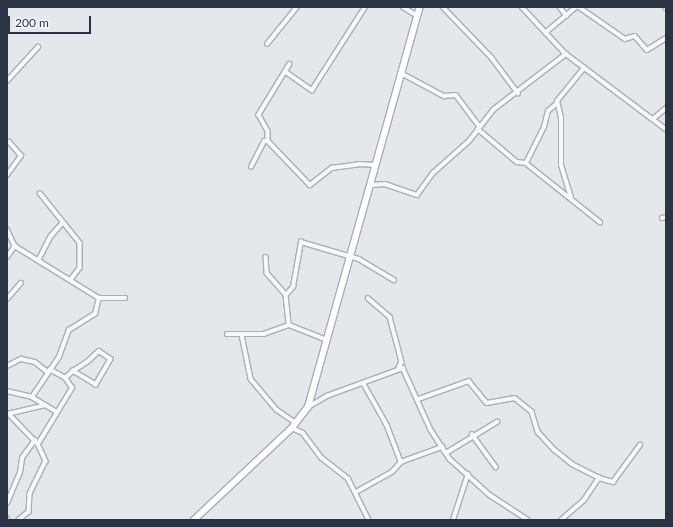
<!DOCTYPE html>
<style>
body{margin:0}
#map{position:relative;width:673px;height:527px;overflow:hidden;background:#e4e7ec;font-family:Lato,sans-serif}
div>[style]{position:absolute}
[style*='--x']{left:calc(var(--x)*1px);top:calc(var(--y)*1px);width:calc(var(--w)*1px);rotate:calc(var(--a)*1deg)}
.roads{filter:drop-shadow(1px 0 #a9aeb7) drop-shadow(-1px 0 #a9aeb7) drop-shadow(0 1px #a9aeb7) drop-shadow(0 -1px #a9aeb7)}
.street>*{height:3.5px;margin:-1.75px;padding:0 1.75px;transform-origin:1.75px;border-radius:1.75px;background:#f7f8fa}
.primary>*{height:5.5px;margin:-2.75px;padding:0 2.75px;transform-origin:2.75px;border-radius:2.75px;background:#fff}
span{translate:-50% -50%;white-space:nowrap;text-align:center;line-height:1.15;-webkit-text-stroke:3.5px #f4f6f9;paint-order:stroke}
.frame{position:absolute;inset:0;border:8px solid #2b3445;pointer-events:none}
.scale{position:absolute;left:8px;top:16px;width:83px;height:18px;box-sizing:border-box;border:2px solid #2b3445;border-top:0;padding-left:5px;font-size:12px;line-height:14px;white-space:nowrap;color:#2b3445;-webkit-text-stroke:3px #f4f6f9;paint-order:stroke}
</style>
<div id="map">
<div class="roads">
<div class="street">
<i style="--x:403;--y:7;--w:17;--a:31"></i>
<i style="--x:443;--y:7;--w:71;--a:46.1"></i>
<i style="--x:492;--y:58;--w:44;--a:53.4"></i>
<i style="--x:522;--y:7;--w:64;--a:46.9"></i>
<i style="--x:566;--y:54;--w:125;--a:36.9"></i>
<i style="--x:560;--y:7;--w:11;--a:52"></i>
<i style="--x:579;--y:7;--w:56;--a:34.8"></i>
<i style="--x:625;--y:39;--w:10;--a:-17"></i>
<i style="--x:635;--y:36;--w:18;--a:49"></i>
<i style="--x:647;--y:50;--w:22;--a:-32"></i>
<i style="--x:665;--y:7;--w:1;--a:45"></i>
<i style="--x:545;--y:33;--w:40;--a:-40"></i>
<i style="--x:267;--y:44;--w:48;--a:-51"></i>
<i style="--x:290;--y:64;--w:60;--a:121.3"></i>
<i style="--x:259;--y:115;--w:18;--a:61"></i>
<i style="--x:268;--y:131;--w:10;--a:90"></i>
<i style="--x:268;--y:141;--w:61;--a:46.3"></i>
<i style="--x:310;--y:185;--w:28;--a:-38"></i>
<i style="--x:332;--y:168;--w:27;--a:-8"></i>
<i style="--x:359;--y:164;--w:17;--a:3"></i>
<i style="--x:286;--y:72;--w:32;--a:35"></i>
<i style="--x:312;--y:90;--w:98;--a:-57.4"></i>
<i style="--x:403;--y:74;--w:47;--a:28.2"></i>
<i style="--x:444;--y:96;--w:12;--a:-5"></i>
<i style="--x:456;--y:95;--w:39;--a:53"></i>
<i style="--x:7;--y:81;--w:46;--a:-47.6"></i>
<i style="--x:653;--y:119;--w:17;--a:-40"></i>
<i style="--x:478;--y:129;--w:51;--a:40.2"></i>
<i style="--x:517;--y:162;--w:9;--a:6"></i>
<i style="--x:526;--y:163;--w:95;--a:38.6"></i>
<i style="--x:526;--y:163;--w:40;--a:-63.4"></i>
<i style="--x:544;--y:127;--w:16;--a:-76"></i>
<i style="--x:548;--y:111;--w:11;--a:-41"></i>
<i style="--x:251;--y:167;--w:29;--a:-63"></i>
<i style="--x:264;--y:141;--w:4;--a:0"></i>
<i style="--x:7;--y:175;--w:24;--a:-54"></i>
<i style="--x:21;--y:156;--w:18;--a:-131"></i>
<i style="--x:372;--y:185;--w:13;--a:-4"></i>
<i style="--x:385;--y:184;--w:34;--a:19"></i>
<i style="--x:417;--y:195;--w:27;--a:-54"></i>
<i style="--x:433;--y:173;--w:48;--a:-41.6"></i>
<i style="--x:469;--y:141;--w:39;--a:-52"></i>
<i style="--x:493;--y:110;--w:92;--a:-37.5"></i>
<i style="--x:40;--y:193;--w:64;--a:51.3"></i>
<i style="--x:80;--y:243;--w:25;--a:90"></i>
<i style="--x:80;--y:268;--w:15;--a:127"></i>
<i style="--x:571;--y:198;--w:34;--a:-107"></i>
<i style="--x:561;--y:165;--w:47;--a:-90"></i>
<i style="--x:561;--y:118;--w:17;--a:-103"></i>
<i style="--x:557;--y:101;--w:43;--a:-50.7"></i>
<i style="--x:662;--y:218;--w:4;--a:-14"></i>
<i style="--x:7;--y:229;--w:19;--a:65"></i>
<i style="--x:15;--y:246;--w:99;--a:31.8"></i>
<i style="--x:7;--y:257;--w:14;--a:-54"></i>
<i style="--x:266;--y:257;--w:16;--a:86"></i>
<i style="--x:267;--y:273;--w:29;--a:49"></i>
<i style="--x:286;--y:295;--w:30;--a:84"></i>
<i style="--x:289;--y:325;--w:41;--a:21.5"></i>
<i style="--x:38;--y:261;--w:28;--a:-63"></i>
<i style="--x:51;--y:236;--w:18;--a:-49"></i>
<i style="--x:286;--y:295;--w:11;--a:-49"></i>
<i style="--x:293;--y:287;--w:46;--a:-79.9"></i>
<i style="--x:301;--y:242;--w:60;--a:16.3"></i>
<i style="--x:359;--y:259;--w:41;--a:31"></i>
<i style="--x:368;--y:298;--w:29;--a:41"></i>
<i style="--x:390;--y:317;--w:47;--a:75.1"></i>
<i style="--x:402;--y:362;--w:7;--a:117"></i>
<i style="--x:7;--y:299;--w:21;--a:-49"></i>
<i style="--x:227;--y:334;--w:37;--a:0"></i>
<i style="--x:264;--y:334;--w:27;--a:-20"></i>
<i style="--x:242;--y:335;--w:45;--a:78.4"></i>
<i style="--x:251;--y:379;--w:40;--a:50"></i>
<i style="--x:277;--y:410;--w:23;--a:34"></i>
<i style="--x:7;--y:366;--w:16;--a:-27"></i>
<i style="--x:21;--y:359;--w:14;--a:12"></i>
<i style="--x:35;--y:362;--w:16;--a:38"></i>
<i style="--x:65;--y:378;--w:11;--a:-41"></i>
<i style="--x:73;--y:371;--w:17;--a:-33"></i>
<i style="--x:87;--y:362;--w:16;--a:-43"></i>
<i style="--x:99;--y:351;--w:14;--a:34"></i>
<i style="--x:111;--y:359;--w:30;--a:120"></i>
<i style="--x:96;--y:385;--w:27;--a:-149"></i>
<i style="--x:364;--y:384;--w:47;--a:60.7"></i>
<i style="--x:387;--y:425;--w:40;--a:69"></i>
<i style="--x:7;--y:391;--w:26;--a:13"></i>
<i style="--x:32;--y:397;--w:29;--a:31"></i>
<i style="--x:32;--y:397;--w:48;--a:-56"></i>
<i style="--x:59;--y:357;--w:29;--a:-70"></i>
<i style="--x:69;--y:330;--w:31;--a:-32"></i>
<i style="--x:95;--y:314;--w:16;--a:-76"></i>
<i style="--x:99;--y:298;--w:26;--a:0"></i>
<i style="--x:419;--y:399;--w:53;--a:-19.8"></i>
<i style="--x:469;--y:381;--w:28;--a:51"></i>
<i style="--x:487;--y:403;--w:28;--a:-10"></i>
<i style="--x:515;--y:398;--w:22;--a:39"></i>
<i style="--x:532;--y:412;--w:21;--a:73"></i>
<i style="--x:538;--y:432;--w:25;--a:47"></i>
<i style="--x:555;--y:450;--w:22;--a:39"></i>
<i style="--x:572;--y:464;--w:30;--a:27"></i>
<i style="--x:308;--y:407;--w:22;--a:-30"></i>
<i style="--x:327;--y:396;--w:81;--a:-20.2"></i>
<i style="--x:403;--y:368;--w:68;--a:65.7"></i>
<i style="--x:431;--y:430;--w:35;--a:57"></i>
<i style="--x:450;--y:459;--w:54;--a:42"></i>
<i style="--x:490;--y:495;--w:45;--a:33.3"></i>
<i style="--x:7;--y:414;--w:39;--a:-13"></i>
<i style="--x:10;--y:415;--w:40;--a:46"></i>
<i style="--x:38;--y:444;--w:19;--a:65"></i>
<i style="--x:46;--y:461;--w:37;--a:116"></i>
<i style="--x:30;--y:494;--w:18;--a:93"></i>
<i style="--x:29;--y:512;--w:13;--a:141"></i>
<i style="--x:292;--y:428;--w:12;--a:24"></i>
<i style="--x:303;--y:433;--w:31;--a:53"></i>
<i style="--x:322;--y:458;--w:33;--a:38"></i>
<i style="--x:348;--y:478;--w:47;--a:63.4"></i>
<i style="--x:472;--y:434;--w:41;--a:54"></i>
<i style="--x:38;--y:444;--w:66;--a:-58.7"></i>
<i style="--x:72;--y:388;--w:12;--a:-125"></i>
<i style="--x:65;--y:378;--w:17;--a:-152"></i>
<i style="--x:446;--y:453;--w:60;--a:-31.3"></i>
<i style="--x:356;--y:492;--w:41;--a:-29.1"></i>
<i style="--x:392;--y:472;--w:13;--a:-48"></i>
<i style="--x:401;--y:462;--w:44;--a:-20.1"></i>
<i style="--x:7;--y:503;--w:33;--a:-67"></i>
<i style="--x:20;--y:473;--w:15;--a:-82"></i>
<i style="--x:22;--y:458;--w:22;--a:-54"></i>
<i style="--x:7;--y:518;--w:2;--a:63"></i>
<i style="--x:453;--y:520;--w:48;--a:-71.9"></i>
<i style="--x:561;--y:520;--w:30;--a:-41"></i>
<i style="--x:584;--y:500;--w:27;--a:-56"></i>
<i style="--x:599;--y:478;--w:15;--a:16"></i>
<i style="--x:613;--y:482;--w:46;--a:-53.9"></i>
</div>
<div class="primary">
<i style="--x:194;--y:520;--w:134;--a:-43.2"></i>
<i style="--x:292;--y:428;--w:26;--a:-53"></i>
<i style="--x:308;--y:407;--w:415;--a:-74.4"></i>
</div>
</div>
<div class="frame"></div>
<div class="scale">200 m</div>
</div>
